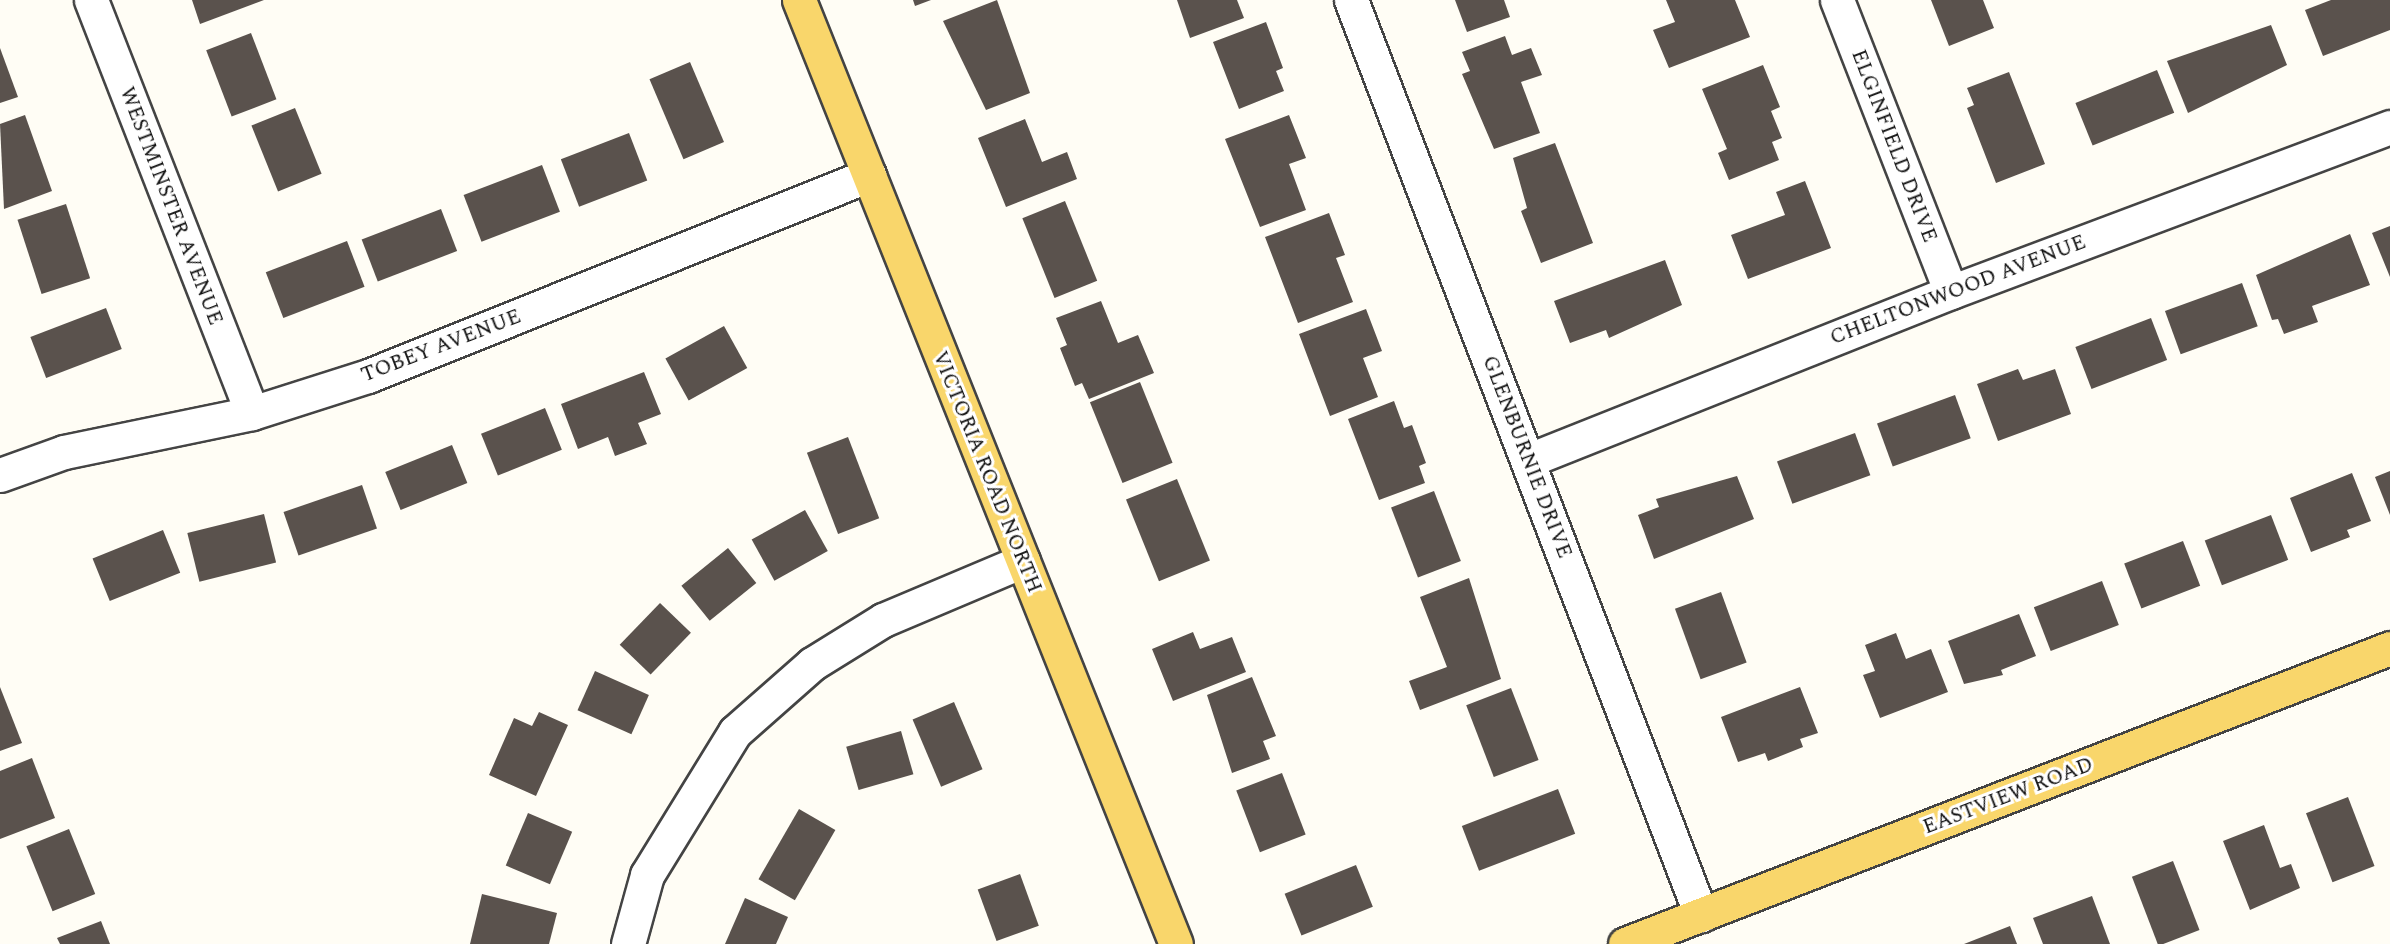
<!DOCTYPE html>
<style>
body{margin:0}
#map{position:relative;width:2390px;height:944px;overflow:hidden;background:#fffdf5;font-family:Spectral,serif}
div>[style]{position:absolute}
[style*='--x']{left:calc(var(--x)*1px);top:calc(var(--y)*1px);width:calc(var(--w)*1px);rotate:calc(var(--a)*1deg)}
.building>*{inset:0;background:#5a524d;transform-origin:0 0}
.roads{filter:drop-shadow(2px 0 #444) drop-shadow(-2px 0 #444) drop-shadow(0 2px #444) drop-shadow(0 -2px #444)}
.minor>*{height:33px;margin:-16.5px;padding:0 16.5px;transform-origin:16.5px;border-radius:16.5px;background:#fff}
.major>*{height:33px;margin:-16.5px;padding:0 16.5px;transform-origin:16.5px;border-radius:16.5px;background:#f9d66b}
span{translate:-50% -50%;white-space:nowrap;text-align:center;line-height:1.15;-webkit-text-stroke:6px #fff;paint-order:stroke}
.street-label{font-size:21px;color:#111}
</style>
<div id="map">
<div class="building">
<i style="clip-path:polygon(192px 0,264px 0,200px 24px)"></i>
<i style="clip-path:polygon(913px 0,931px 0,915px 6px)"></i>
<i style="clip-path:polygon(997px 0,1030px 93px,986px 110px,943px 21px)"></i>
<i style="clip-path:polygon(1177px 0,1237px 0,1244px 18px,1190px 38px)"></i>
<i style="clip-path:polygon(1455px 0,1504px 0,1510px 17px,1467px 32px)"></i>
<i style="clip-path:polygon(1666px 0,1735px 0,1750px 37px,1669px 68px,1653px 30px,1675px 22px)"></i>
<i style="clip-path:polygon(1931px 0,1983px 0,1994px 28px,1949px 46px)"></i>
<i style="clip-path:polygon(2331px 0,2390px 0,2390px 30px,2323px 56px,2305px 10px)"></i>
<i style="clip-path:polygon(1266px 22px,1283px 68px,1276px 71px,1284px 91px,1239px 109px,1213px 42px)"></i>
<i style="clip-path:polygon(2271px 25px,2287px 65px,2188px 113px,2167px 61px)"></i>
<i style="left:251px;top:33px;width:71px;height:48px;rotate:69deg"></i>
<i style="clip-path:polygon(1505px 36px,1512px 55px,1531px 48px,1542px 75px,1521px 82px,1540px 133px,1494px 149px,1462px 74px,1470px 71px,1462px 52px)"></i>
<i style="clip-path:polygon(0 48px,18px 97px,0 103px)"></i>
<i style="left:690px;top:62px;width:87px;height:44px;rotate:67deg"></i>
<i style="clip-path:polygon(1763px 65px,1780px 107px,1771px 111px,1782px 138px,1772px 142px,1779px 160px,1729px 180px,1718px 153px,1727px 149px,1702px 89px)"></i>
<i style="left:2157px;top:70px;width:46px;height:88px;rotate:68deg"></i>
<i style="clip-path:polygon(2009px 72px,2045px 164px,1996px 183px,1967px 108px,1974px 105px,1967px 88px)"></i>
<i style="left:295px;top:108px;width:71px;height:47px;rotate:68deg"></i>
<i style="clip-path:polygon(25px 115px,52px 191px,4px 209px,0 124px)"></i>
<i style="clip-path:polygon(1289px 115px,1306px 158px,1289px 164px,1306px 210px,1260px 227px,1225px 139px)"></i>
<i style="clip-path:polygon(1025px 119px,1042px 162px,1067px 152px,1077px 179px,1006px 207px,978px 138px)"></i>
<i style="left:629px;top:133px;width:51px;height:73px;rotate:69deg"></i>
<i style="clip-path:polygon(1555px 143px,1593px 243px,1541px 263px,1521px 211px,1527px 208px,1513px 158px)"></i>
<i style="left:542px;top:165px;width:50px;height:84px;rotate:69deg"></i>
<i style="clip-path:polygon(1805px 181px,1831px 248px,1748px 279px,1731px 235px,1785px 215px,1776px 192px)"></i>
<i style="left:1065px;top:201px;width:86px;height:46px;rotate:68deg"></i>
<i style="left:66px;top:204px;width:78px;height:51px;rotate:72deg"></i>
<i style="left:441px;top:209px;width:45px;height:85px;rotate:69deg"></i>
<i style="clip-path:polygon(1329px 213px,1345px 255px,1336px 258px,1353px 302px,1298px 323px,1265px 237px)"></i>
<i style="clip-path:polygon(2390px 226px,2390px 277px,2372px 233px)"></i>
<i style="clip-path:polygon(2350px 234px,2370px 285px,2312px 306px,2318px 322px,2284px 334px,2278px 319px,2272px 320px,2256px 275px)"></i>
<i style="left:347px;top:241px;width:49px;height:87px;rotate:69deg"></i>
<i style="clip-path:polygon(1665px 260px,1682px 305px,1609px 338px,1606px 330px,1570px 343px,1554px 301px)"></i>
<i style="left:2242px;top:283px;width:46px;height:82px;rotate:70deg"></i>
<i style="clip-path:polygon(1101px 301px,1118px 343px,1138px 335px,1154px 373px,1089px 399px,1082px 383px,1075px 386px,1060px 348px,1067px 345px,1056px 318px)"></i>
<i style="left:106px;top:308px;width:44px;height:81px;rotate:69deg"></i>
<i style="clip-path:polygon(1366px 309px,1382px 351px,1363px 358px,1378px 397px,1330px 416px,1299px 334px)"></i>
<i style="left:2151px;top:318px;width:45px;height:81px;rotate:69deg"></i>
<i style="left:724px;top:326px;width:48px;height:67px;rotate:61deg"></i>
<i style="clip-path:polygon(2018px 369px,2023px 380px,2055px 369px,2071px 414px,1998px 441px,1977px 384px)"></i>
<i style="clip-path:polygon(644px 372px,661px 414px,638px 423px,647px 444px,615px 456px,608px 437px,578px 449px,561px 404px)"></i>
<i style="left:1140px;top:382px;width:87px;height:54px;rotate:68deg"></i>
<i style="left:1955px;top:395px;width:46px;height:83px;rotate:70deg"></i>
<i style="clip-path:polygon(1394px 401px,1404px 428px,1412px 425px,1426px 463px,1419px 466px,1425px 483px,1379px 500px,1348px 419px)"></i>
<i style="left:545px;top:408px;width:45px;height:69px;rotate:68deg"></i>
<i style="left:1855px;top:433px;width:45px;height:83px;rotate:70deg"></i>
<i style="left:848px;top:437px;width:87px;height:44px;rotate:69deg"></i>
<i style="left:452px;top:445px;width:41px;height:72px;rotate:68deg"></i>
<i style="clip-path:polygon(2390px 471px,2390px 515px,2375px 477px)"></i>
<i style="clip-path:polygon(2352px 473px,2371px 521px,2347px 530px,2350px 537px,2311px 552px,2290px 498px)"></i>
<i style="clip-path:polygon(1737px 476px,1754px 519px,1654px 559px,1638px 515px,1659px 507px,1656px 499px)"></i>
<i style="left:1177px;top:479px;width:88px;height:55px;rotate:68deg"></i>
<i style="left:362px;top:485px;width:46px;height:83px;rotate:71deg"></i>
<i style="left:1434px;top:491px;width:75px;height:46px;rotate:69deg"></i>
<i style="left:805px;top:510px;width:47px;height:61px;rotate:61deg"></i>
<i style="left:264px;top:514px;width:50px;height:79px;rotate:76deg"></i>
<i style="left:2271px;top:515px;width:48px;height:71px;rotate:69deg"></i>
<i style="left:163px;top:530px;width:46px;height:76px;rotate:68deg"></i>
<i style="left:2183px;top:541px;width:48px;height:63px;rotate:69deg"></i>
<i style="left:728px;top:548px;width:45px;height:60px;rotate:51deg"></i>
<i style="clip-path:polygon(1469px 578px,1501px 679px,1420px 710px,1409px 681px,1447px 667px,1420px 597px)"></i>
<i style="left:2102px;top:581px;width:47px;height:73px;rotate:69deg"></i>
<i style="left:1721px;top:592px;width:75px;height:49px;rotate:70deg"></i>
<i style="left:660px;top:603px;width:43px;height:58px;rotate:44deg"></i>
<i style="clip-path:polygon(2019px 614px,2036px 656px,2001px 670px,2003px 675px,1964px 684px,1948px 641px)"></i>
<i style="clip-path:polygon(1193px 632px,1200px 649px,1232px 637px,1246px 672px,1173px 701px,1152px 649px)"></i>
<i style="clip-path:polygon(1896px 633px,1906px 659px,1931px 649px,1948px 692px,1880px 718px,1863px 675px,1875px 671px,1865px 645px)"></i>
<i style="left:595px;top:671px;width:59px;height:43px;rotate:24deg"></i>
<i style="clip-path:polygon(1252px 677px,1276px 736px,1263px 741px,1270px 759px,1232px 773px,1207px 695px)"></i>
<i style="clip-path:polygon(0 687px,22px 743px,0 751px)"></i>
<i style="clip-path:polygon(1800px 687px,1818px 733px,1800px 739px,1803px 747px,1768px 761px,1765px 753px,1738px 762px,1721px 717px)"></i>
<i style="left:1511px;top:688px;width:77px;height:48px;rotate:69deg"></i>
<i style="left:954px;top:702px;width:73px;height:45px;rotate:67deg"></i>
<i style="clip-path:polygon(539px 712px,568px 725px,536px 796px,489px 775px,514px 718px,532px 726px)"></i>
<i style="left:901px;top:731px;width:45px;height:57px;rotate:74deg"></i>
<i style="clip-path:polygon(32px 758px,55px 818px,0 839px,0 771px)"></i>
<i style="left:1282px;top:773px;width:66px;height:49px;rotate:69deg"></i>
<i style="left:1558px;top:789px;width:48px;height:103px;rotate:69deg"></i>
<i style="left:2348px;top:797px;width:74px;height:45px;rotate:69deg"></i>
<i style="left:799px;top:809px;width:42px;height:81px;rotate:30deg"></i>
<i style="left:528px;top:813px;width:48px;height:57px;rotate:23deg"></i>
<i style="clip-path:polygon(2264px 825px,2280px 868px,2291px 864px,2300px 888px,2250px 910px,2223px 841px)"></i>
<i style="left:69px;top:829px;width:70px;height:46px;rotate:68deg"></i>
<i style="left:2173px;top:861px;width:74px;height:44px;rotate:69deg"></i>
<i style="left:1356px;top:865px;width:45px;height:77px;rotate:68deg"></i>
<i style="left:1020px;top:874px;width:55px;height:45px;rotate:70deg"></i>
<i style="clip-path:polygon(482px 894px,557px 913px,549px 944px,470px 944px)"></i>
<i style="clip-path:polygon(2092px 896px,2110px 944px,2043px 944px,2033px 918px)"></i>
<i style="clip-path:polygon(745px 898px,788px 917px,776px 944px,725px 944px)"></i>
<i style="clip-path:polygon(101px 921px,110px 944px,60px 944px,57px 938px)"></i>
<i style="clip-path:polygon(2010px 926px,2017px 944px,1964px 944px)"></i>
</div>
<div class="roads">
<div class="minor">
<i style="--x:91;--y:0;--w:443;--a:68.7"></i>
<i style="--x:1351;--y:0;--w:980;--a:69.07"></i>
<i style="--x:1837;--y:0;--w:313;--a:68.7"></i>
<i style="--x:1529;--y:460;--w:454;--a:-21.7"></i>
<i style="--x:1951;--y:292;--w:469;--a:-20.6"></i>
<i style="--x:0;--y:475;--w:68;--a:-19.8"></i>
<i style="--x:64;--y:452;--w:192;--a:-11.7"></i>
<i style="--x:252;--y:413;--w:122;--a:-17.7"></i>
<i style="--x:368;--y:376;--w:540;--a:-21.86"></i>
<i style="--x:628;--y:944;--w:72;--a:-74.6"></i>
<i style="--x:647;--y:875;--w:168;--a:-58.4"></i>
<i style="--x:735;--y:732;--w:103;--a:-41.4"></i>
<i style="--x:812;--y:664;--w:84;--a:-31.8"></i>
<i style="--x:883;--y:620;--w:152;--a:-22.9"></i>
</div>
<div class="major">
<i style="--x:799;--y:0;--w:1016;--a:68.23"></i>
<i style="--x:1625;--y:944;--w:820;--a:-21.15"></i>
</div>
</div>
<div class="street-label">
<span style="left:1894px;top:146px;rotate:69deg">ELGINFIELD DRIVE</span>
<span style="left:171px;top:206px;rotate:69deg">WESTMINSTER AVENUE</span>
<span style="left:1958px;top:290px;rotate:-21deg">CHELTONWOOD AVENUE</span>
<span style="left:441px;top:346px;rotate:-21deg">TOBEY AVENUE</span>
<span style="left:1527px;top:457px;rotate:69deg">GLENBURNIE DRIVE</span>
<span style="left:987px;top:472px;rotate:68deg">VICTORIA ROAD NORTH</span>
<span style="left:2008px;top:796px;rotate:-21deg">EASTVIEW ROAD</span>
</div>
</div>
